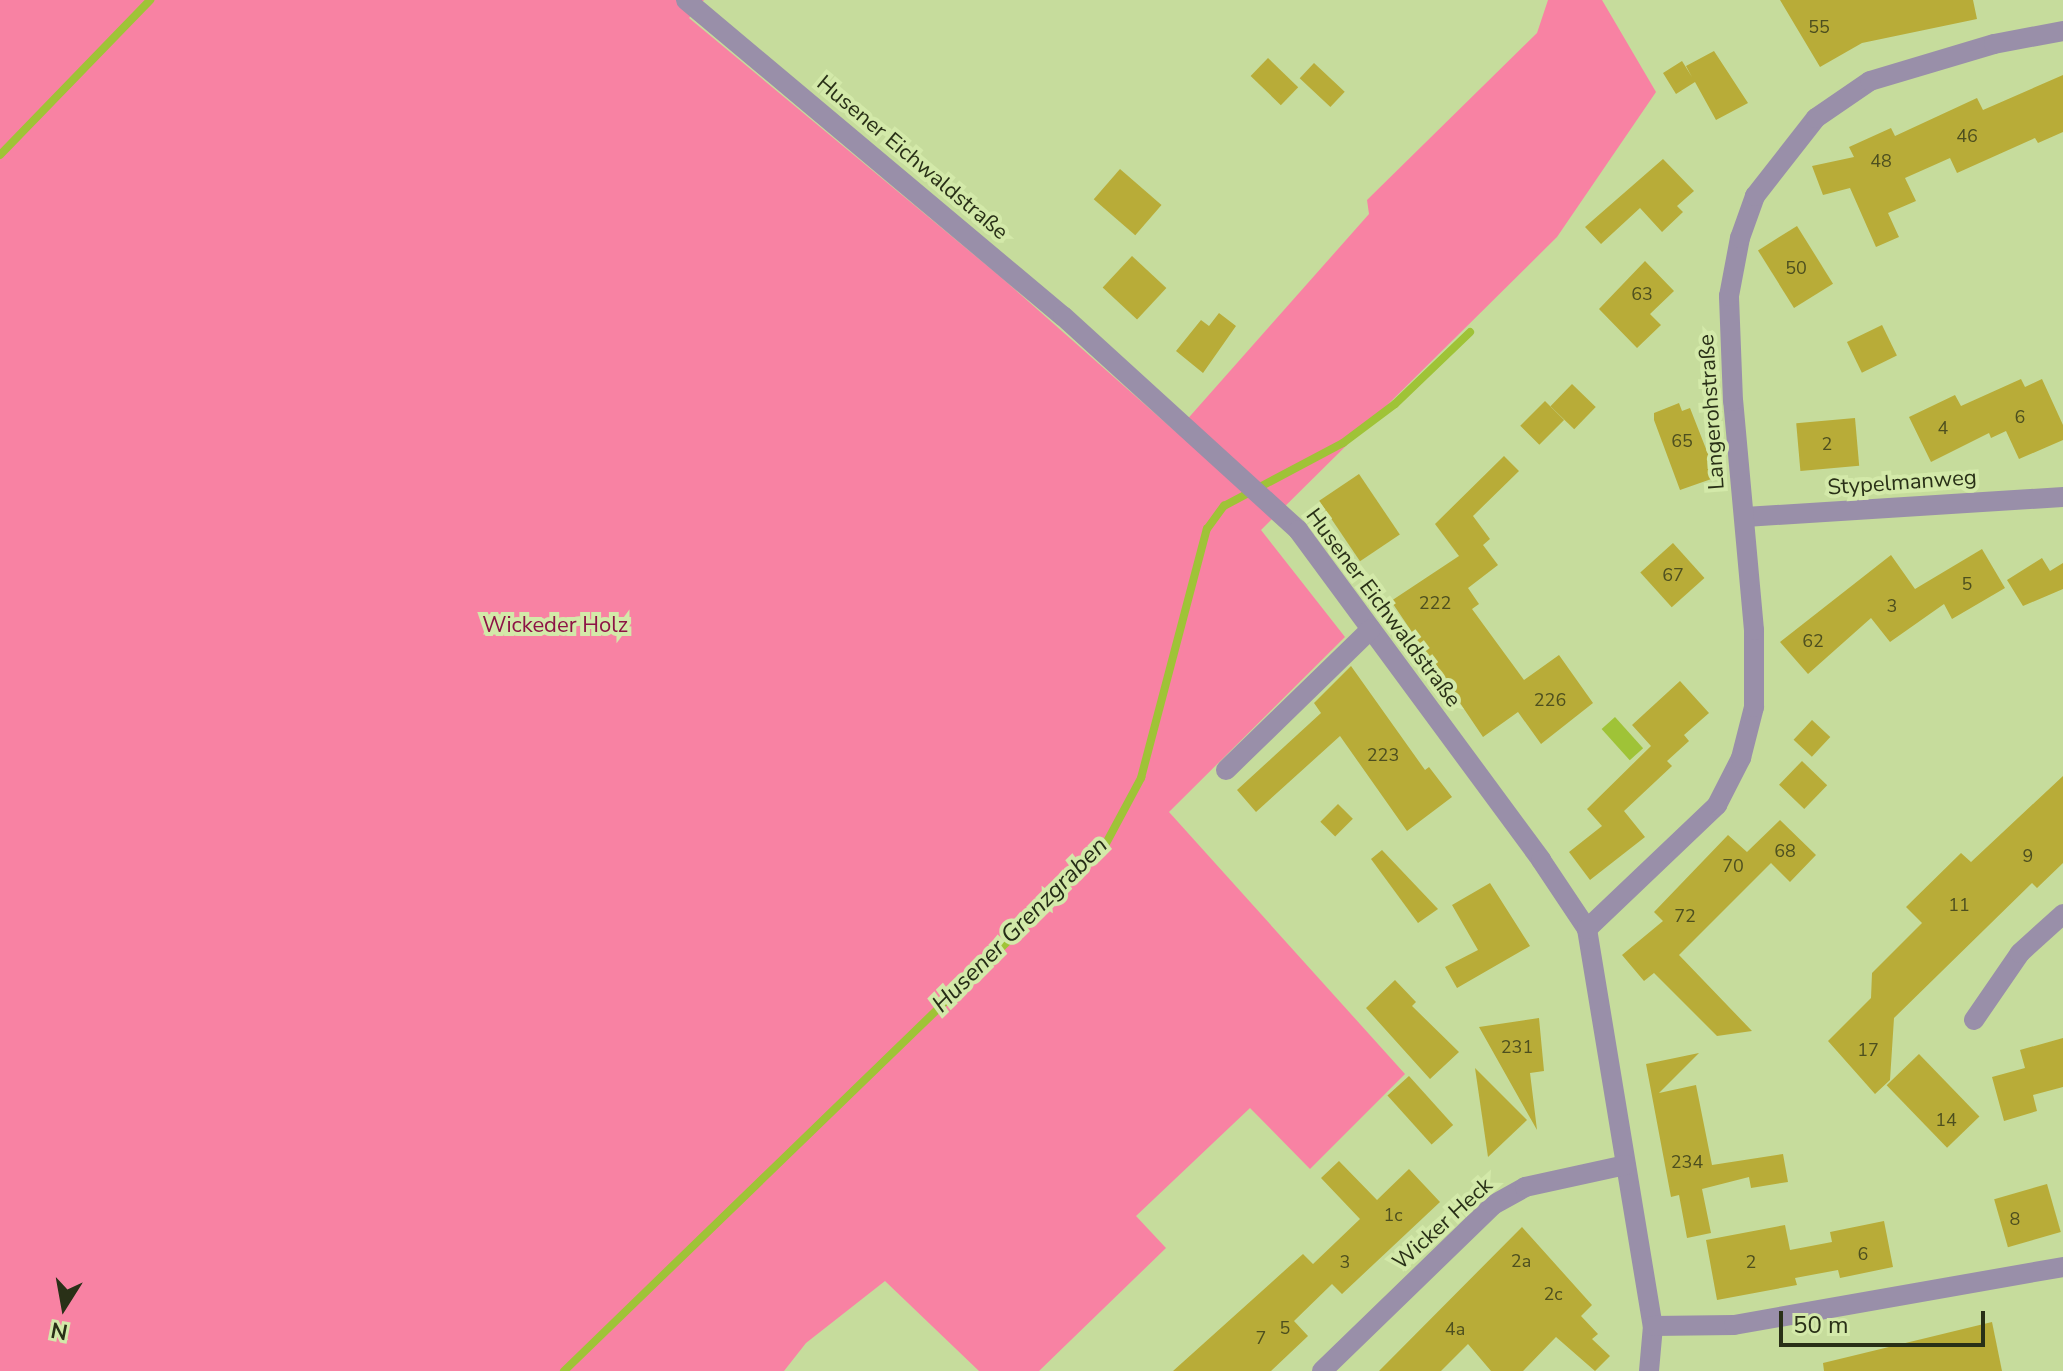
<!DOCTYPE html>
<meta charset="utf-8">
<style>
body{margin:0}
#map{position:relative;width:2063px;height:1371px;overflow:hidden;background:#c6dc9c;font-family:"Nunito Sans",sans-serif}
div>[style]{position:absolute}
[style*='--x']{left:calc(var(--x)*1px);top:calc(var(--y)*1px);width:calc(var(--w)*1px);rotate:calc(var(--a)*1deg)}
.green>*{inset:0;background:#f882a3}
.water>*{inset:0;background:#9fc337;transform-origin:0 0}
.stream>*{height:8px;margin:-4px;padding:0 4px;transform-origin:4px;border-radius:4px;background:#9fc337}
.building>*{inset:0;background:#b8ac38;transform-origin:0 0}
.minor>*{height:20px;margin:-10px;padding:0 10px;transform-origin:10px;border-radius:10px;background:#998fa9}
span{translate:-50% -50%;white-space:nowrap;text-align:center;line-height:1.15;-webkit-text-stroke:8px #d3e9a9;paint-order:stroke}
.number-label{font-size:18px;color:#4d4f1f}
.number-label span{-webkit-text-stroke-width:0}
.street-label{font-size:22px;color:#293017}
.park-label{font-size:22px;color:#8d1345}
.water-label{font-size:24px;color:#252c16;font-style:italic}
.north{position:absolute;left:24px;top:1267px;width:80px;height:80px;-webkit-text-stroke:6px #d3e9a9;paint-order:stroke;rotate:191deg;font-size:22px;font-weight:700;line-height:32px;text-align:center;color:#293017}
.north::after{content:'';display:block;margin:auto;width:28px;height:36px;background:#293017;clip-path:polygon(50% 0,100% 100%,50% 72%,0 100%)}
.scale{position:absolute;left:1779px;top:1311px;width:206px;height:36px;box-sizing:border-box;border:4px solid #293017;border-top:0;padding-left:10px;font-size:24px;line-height:28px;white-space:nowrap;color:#293017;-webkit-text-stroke:6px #d3e9a9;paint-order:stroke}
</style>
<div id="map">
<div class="green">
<i style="clip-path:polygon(0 0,704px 0,689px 18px,1002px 278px,1176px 432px,1369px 214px,1367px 200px,1537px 33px,1548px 0,1602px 0,1656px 92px,1557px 237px,1261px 530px,1345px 637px,1169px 812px,1405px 1074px,1310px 1169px,1250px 1108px,1136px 1216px,1166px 1248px,1039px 1371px,979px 1371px,885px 1281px,806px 1343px,784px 1371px,0 1371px)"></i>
</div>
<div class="water">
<i style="left:1615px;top:717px;width:42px;height:18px;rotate:48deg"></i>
</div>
<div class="stream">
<i style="--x:0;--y:155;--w:216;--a:-45.9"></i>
<i style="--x:564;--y:1371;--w:750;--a:-44.08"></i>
<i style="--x:1103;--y:849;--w:81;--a:-61.8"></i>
<i style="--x:1141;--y:778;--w:258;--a:-75.2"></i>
<i style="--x:1207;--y:529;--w:29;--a:-54"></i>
<i style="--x:1224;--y:506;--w:135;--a:-27.9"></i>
<i style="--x:1343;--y:443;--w:65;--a:-36.9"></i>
<i style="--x:1395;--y:404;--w:104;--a:-43.8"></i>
</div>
<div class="building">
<i style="clip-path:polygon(1780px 0,1973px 0,1977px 19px,1862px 43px,1820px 67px)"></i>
<i style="clip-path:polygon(1714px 51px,1748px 103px,1716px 120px,1695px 82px,1676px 94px,1663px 73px,1682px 61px,1692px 77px,1686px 66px)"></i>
<i style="left:1268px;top:58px;width:42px;height:25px;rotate:44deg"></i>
<i style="left:1314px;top:63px;width:42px;height:21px;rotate:43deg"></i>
<i style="clip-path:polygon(2063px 75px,2063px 132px,2038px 143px,2035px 138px,1957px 173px,1950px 158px,1905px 178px,1916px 201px,1888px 213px,1899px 237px,1876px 247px,1850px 188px,1823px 195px,1812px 166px,1854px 157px,1849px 147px,1891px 128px,1895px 136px,1977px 98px,1983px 110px)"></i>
<i style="clip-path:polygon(1663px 159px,1694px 191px,1677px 206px,1683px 212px,1662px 232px,1640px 208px,1601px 244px,1585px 227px)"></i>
<i style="left:1120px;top:169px;width:55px;height:40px;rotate:41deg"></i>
<i style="left:1797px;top:226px;width:68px;height:46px;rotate:58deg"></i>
<i style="left:1132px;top:256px;width:47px;height:43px;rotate:43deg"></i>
<i style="clip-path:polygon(1645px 261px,1674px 291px,1650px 314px,1661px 325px,1637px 348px,1599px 309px)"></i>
<i style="clip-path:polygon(1219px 313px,1236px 326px,1203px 373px,1176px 351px,1201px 320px,1209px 326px)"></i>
<i style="left:1882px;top:325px;width:34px;height:39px;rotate:64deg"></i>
<i style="clip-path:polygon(2021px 379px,2025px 387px,2042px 379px,2063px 425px,2063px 440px,2019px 459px,2006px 431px,1991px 438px,1989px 433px,1931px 462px,1909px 417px,1955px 395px,1961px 406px)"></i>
<i style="left:1572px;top:384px;width:33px;height:31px;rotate:44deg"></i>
<i style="left:1545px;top:401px;width:27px;height:35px;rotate:45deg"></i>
<i style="clip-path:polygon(1679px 403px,1682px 411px,1690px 408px,1717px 477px,1680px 490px,1654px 420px,1654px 413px)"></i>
<i style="left:1855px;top:418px;width:48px;height:59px;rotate:85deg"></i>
<i style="clip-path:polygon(1504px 456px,1519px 471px,1473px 516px,1490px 539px,1483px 545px,1498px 565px,1468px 588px,1479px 604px,1472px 609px,1524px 680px,1559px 655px,1593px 703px,1541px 744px,1518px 712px,1483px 737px,1391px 601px,1459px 556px,1435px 524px)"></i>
<i style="left:1359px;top:474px;width:73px;height:48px;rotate:56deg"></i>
<i style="left:1673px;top:543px;width:47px;height:44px;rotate:48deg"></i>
<i style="clip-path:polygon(1982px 549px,2005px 588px,1952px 619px,1944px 604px,1890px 642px,1871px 618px,1808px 674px,1780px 642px,1891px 555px,1915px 589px)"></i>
<i style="clip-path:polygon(2042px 558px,2050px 571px,2063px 563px,2063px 589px,2023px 606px,2007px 580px)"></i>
<i style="clip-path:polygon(1351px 666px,1425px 770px,1429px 767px,1452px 797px,1407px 831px,1340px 736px,1256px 812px,1237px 790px,1321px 713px,1314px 703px)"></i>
<i style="clip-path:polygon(1680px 681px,1709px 713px,1684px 735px,1689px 741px,1667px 761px,1672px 766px,1624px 811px,1645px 837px,1590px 880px,1569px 852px,1602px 826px,1587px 809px,1651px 746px,1632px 725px)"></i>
<i style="left:1812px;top:720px;width:25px;height:27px;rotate:43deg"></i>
<i style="left:1802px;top:761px;width:35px;height:33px;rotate:44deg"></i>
<i style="clip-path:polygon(2063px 776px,2063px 863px,2037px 888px,2032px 883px,1894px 1018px,1890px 1080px,1875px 1094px,1828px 1041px,1871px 998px,1872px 973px,1922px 923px,1906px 907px,1961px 853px,1971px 862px)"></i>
<i style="left:1338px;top:804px;width:21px;height:25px;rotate:45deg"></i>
<i style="clip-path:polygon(1780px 820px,1816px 855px,1790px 882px,1771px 863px,1679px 955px,1752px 1031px,1717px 1036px,1654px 973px,1644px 981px,1622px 955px,1663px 921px,1654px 912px,1728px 835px,1747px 852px)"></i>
<i style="clip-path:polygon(1382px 850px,1438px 909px,1418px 923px,1371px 859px)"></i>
<i style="clip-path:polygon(1490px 883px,1530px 946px,1457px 988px,1445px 967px,1478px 950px,1452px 905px)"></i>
<i style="clip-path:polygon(1395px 980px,1416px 1002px,1412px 1006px,1459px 1052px,1430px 1079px,1366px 1008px)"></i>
<i style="clip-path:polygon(1539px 1018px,1544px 1071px,1530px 1073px,1537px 1130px,1479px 1027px)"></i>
<i style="clip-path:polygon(2063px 1038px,2063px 1087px,2033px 1095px,2037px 1111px,2004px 1121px,1992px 1077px,2025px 1068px,2020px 1050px)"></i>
<i style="clip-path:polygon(1699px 1053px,1659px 1093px,1696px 1085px,1712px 1165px,1783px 1154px,1788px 1182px,1751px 1188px,1749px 1177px,1702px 1189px,1711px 1233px,1687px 1238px,1679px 1195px,1671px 1197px,1646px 1064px)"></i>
<i style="left:1919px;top:1054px;width:87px;height:45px;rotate:46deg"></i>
<i style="clip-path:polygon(1475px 1068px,1527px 1120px,1488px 1157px)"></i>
<i style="left:1409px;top:1076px;width:66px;height:29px;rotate:48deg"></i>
<i style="clip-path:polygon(1339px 1161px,1377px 1200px,1409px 1169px,1440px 1202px,1342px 1294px,1332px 1284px,1294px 1321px,1308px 1336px,1271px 1371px,1173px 1371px,1303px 1254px,1313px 1264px,1360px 1219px,1321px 1178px)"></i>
<i style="left:2047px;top:1184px;width:50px;height:55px;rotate:74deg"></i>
<i style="clip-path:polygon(1884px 1221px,1893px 1267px,1840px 1278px,1838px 1270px,1795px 1278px,1797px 1285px,1717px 1300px,1706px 1240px,1785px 1225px,1790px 1250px,1832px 1242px,1830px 1232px)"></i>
<i style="clip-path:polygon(1522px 1227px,1592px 1305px,1581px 1316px,1598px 1334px,1592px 1339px,1610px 1356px,1595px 1371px,1556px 1337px,1523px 1371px,1491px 1371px,1468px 1344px,1441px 1371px,1379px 1371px)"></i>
<i style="clip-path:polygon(1992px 1322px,2002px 1371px,1824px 1371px,1823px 1363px)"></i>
</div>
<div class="minor">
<i style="--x:686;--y:0;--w:492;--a:40"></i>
<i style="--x:1063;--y:316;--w:318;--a:42.3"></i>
<i style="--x:1298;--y:530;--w:410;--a:53.6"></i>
<i style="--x:1541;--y:860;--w:83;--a:56.3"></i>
<i style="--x:1587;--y:929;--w:402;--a:80.6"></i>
<i style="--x:1653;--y:1326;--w:45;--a:95.1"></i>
<i style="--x:1745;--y:517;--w:319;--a:-3.6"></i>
<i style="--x:1226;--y:770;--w:202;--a:-44.2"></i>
<i style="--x:1587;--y:929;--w:180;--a:-43.6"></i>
<i style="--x:1717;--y:805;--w:53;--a:-62.9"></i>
<i style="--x:1741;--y:758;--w:53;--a:-75.7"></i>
<i style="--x:1754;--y:707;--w:77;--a:-90"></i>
<i style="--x:1754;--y:630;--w:230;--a:-95.2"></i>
<i style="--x:1733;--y:401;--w:105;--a:-92.2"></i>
<i style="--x:1729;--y:296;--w:59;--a:-79.3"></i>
<i style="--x:1740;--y:238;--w:45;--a:-70.3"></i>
<i style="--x:1755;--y:196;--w:99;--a:-52"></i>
<i style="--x:1816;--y:118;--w:65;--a:-34.4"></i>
<i style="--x:1870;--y:81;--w:129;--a:-16.6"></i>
<i style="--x:1994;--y:44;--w:70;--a:-10.7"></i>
<i style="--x:1974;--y:1020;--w:81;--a:-55.5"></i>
<i style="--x:2020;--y:953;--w:58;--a:-42.2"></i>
<i style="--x:1653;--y:1326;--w:81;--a:-0.7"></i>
<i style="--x:1734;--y:1325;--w:334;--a:-10"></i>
<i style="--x:1322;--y:1371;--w:238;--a:-44.1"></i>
<i style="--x:1493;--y:1205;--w:37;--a:-29"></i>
<i style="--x:1525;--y:1187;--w:103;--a:-12.3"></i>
</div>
<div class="number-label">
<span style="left:1819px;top:27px">55</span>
<span style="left:1967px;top:136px">46</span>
<span style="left:1881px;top:161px">48</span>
<span style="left:1796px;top:268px">50</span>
<span style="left:1642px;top:294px">63</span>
<span style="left:2020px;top:417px">6</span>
<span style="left:1943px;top:428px">4</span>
<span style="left:1682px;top:441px">65</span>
<span style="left:1827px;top:444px">2</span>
<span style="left:1673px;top:575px">67</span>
<span style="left:1967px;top:584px">5</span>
<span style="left:1435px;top:603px">222</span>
<span style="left:1892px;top:606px">3</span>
<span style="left:1813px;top:641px">62</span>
<span style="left:1550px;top:700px">226</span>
<span style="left:1383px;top:755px">223</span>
<span style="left:1785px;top:851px">68</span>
<span style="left:2028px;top:856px">9</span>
<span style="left:1733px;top:866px">70</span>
<span style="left:1959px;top:905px">11</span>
<span style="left:1685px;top:916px">72</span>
<span style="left:1517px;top:1047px">231</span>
<span style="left:1868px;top:1050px">17</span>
<span style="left:1946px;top:1120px">14</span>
<span style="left:1687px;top:1162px">234</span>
<span style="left:1393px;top:1215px">1c</span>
<span style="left:2015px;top:1219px">8</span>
<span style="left:1863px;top:1254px">6</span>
<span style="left:1521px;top:1261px">2a</span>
<span style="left:1345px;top:1262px">3</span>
<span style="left:1751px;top:1262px">2</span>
<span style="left:1553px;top:1294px">2c</span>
<span style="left:1285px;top:1328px">5</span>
<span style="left:1455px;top:1329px">4a</span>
<span style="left:1261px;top:1338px">7</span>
</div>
<div class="street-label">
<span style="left:912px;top:158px;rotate:40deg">Husener Eichwaldstraße</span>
<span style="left:1712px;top:412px;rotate:-94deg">Langerohstraße</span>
<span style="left:1902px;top:483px;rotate:-4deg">Stypelmanweg</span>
<span style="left:1383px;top:608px;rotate:53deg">Husener Eichwaldstraße</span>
<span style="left:1443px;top:1224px;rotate:-42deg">Wicker Heck</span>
</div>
<div class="park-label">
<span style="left:555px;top:626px">Wickeder Holz</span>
</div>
<div class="water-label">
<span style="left:1020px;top:925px;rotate:-45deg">Husener Grenzgraben</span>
</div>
<div class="north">N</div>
<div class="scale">50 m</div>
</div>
